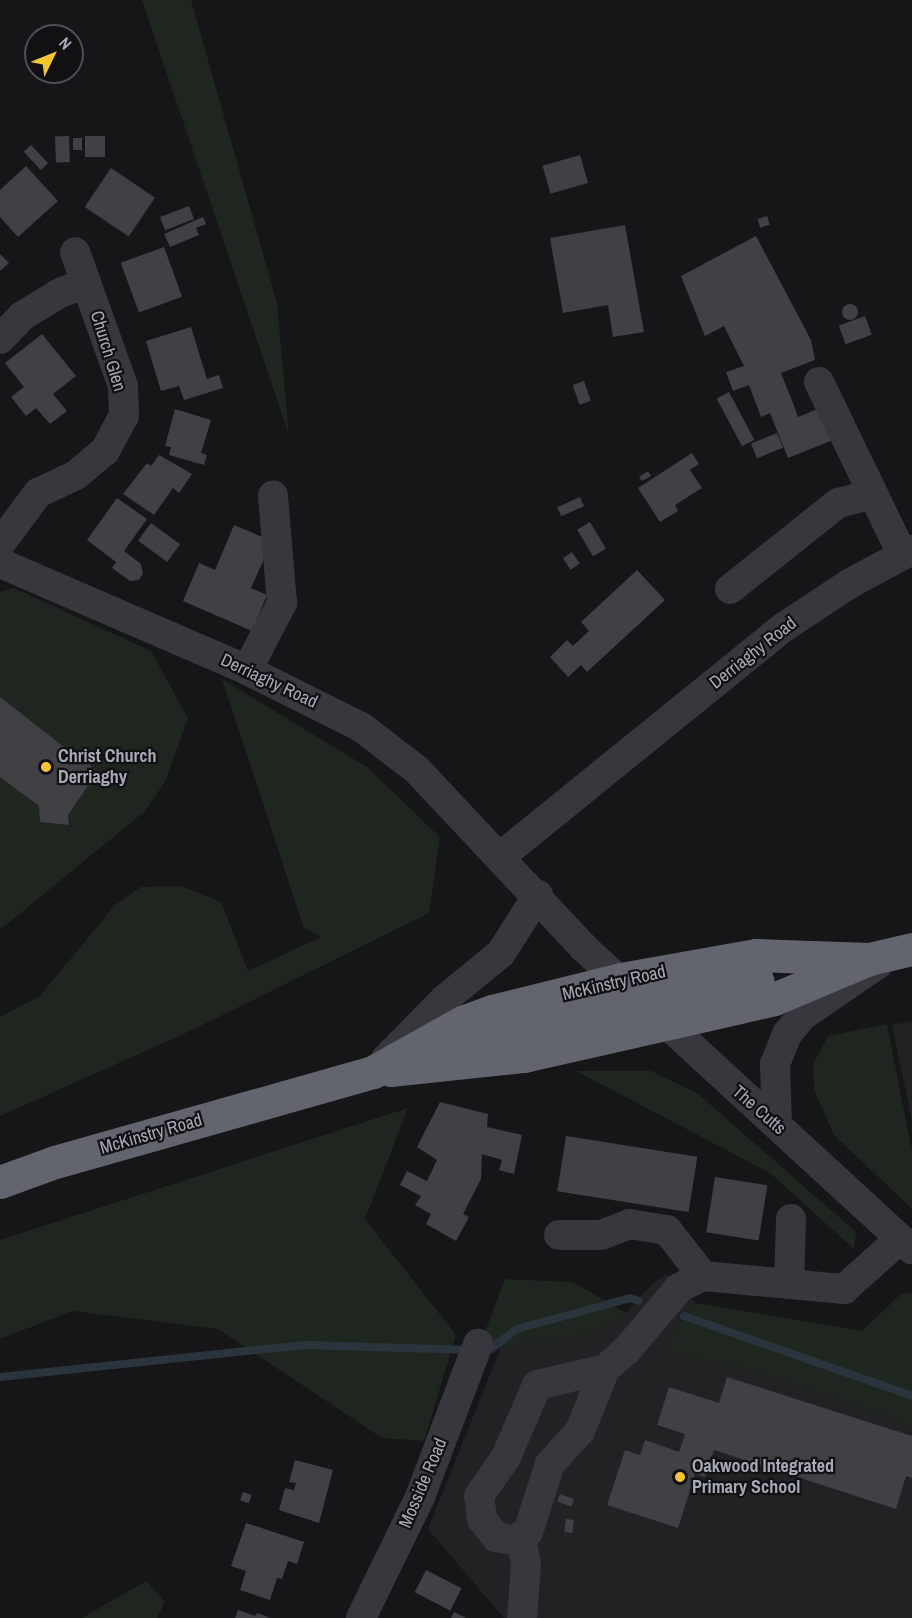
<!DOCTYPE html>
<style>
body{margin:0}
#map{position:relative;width:912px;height:1618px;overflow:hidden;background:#161618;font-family:"Archivo Narrow",sans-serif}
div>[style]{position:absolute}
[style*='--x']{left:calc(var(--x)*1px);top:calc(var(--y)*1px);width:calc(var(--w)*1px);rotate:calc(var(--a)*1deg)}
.built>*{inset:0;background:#222225}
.green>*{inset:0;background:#1e261f}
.stream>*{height:8px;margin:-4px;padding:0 4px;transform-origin:4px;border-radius:4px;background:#2b343c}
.building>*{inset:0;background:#404045;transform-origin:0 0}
.round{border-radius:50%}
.minor>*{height:30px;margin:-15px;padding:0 15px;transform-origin:15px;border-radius:15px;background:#37373d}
.highway>*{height:33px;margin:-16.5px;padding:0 16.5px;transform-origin:16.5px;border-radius:16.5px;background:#63656e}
.dots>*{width:16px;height:16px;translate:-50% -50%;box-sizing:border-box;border:3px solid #111113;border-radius:50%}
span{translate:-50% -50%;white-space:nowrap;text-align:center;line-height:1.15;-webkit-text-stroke:4.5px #111113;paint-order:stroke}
.street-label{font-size:18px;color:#a7abb8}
.poi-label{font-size:18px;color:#a7abb8;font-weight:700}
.left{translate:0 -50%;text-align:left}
.north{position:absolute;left:24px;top:24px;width:60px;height:60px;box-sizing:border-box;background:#111113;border:2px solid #4d4f55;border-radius:50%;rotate:47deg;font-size:16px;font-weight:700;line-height:24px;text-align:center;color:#a7abb8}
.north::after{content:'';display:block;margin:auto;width:21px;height:27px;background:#f8c42e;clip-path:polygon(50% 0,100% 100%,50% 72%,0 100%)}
</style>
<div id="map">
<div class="built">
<i style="clip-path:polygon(912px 1021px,912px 1121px,892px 1025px)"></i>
<i style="clip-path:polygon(667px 1274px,696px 1303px,680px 1323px,668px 1352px,743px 1367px,912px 1425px,912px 1618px,504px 1618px,428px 1529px,501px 1347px,590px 1333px,626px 1313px,652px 1284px)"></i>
</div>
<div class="green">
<i style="clip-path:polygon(142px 0,191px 0,277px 303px,289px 435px)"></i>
<i style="clip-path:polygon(14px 588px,151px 651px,188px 718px,165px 782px,145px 811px,0 930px,0 592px)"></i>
<i style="clip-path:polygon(222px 679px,367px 767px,440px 837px,429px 913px,188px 1032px,0 1116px,0 1017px,40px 996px,115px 905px,141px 887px,181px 886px,221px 902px,248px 971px,321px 937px,304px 928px)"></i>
<i style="clip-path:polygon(887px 1024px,912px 1151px,912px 1209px,834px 1135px,814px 1090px,813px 1064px,828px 1036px)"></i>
<i style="clip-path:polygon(576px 1071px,651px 1071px,697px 1093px,856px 1232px,854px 1249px,770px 1173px)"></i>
<i style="clip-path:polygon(408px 1108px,365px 1219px,456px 1335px,424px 1441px,382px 1438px,218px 1329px,72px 1311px,0 1339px,0 1240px)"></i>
<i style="clip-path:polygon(505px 1279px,573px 1282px,626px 1313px,590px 1333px,501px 1347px,483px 1337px)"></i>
<i style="clip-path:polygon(902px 1293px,912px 1294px,912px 1425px,743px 1367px,667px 1352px,680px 1323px,696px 1303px,862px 1331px)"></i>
<i style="clip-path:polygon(146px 1581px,165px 1602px,157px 1618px,82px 1618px)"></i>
</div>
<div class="stream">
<i style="--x:684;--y:1316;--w:242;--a:19.3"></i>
<i style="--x:482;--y:1350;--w:9;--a:-6"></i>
<i style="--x:491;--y:1349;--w:33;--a:-38"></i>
<i style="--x:517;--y:1329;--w:117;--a:-15.3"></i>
<i style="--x:630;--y:1298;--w:9;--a:18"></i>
<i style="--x:0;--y:1377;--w:309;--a:-6"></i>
<i style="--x:307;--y:1345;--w:162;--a:1.8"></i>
</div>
<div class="building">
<i style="left:69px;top:136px;width:26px;height:14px;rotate:88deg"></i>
<i style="left:85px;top:136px;width:20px;height:21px"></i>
<i style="left:73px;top:138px;width:9px;height:12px"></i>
<i style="left:31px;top:145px;width:25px;height:10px;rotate:47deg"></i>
<i style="left:580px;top:155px;width:29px;height:39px;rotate:74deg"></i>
<i style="clip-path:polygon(26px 166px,58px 201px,18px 237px,0 217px,0 190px)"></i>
<i style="left:111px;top:168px;width:53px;height:47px;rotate:34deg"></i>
<i style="left:189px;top:206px;width:14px;height:31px;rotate:69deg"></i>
<i style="left:767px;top:216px;width:9px;height:10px;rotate:72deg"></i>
<i style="clip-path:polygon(203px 217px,206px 224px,196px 228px,199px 235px,170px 247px,164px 234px)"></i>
<i style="clip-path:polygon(625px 225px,644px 332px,613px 337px,608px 305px,563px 313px,550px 238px)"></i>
<i style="clip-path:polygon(756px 236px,811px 340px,815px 360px,781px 373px,793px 403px,798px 417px,825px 406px,838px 438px,788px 458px,770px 413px,761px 417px,749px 385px,733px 391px,726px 372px,744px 366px,724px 326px,705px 336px,681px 276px)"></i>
<i style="left:164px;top:247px;width:53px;height:46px;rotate:70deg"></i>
<i style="clip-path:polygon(0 254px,9px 263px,0 271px)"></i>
<i class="round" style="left:842px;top:304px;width:16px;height:16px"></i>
<i style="left:865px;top:316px;width:20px;height:28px;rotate:70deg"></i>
<i style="clip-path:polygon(191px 327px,207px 379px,219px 375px,223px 388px,184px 400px,179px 386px,161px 391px,146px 341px)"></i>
<i style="clip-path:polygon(42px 334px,76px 376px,53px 394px,67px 411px,50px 424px,36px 408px,26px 416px,11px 397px,24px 387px,5px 363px)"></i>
<i style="left:584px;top:381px;width:21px;height:12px;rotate:71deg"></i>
<i style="left:729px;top:392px;width:54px;height:14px;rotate:62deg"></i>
<i style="clip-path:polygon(175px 409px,211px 420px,201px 453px,207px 455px,204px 465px,169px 455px,171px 447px,165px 446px)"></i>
<i style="left:777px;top:433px;width:16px;height:28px;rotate:68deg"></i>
<i style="clip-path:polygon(692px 453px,699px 464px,690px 470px,702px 488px,675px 505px,678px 511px,660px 522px,638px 488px)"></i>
<i style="clip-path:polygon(159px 455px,192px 474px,179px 493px,173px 488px,154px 515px,123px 494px,147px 463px,151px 466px)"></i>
<i style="clip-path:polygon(648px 471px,651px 476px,642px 481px,639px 477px)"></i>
<i style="left:580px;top:497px;width:10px;height:25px;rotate:66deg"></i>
<i style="clip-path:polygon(117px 498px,147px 519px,124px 551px,141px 564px,143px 574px,139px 580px,130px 581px,112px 568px,116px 562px,87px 540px)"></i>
<i style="left:590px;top:522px;width:31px;height:15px;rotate:59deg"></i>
<i style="left:151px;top:523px;width:36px;height:22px;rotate:36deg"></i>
<i style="clip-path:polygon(234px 525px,272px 541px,251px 588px,267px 595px,252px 631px,183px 601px,199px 563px,215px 570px)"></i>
<i style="left:572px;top:552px;width:14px;height:11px;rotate:56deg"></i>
<i style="clip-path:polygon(637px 570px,665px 600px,587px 672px,581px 665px,568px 677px,550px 657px,567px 640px,573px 646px,589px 631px,581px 622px)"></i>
<i style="clip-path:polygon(0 697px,77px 757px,85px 753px,98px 782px,87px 787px,68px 815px,69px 825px,40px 822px,39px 806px,0 777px)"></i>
<i style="clip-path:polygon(440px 1102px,488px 1114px,487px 1127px,522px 1135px,514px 1174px,499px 1170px,502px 1160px,482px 1154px,481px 1179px,463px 1214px,469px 1217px,456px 1241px,426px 1224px,431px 1214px,415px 1205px,421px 1196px,400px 1185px,407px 1171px,427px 1181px,437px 1160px,417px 1147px)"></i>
<i style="left:566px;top:1136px;width:133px;height:56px;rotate:9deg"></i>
<i style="left:715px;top:1177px;width:53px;height:56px;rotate:9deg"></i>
<i style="clip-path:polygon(727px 1377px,912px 1436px,912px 1478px,906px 1476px,896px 1509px,714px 1450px,705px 1477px,695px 1474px,678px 1528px,607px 1505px,625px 1450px,640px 1455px,645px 1440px,679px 1452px,685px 1434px,657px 1425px,669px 1387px,719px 1403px)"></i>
<i style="clip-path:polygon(295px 1460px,333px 1470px,319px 1523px,279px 1510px,285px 1488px,294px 1490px,296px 1483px,289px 1482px)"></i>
<i style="left:243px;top:1492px;width:9px;height:9px;rotate:18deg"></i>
<i style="left:560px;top:1494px;width:15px;height:8px;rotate:20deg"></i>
<i style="left:566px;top:1519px;width:8px;height:13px;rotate:7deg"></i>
<i style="clip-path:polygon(246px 1523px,304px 1542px,297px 1564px,288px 1561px,282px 1579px,277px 1578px,270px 1600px,240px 1590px,246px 1571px,231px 1566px)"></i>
<i style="left:426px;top:1570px;width:40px;height:25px;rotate:27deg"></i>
<i style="clip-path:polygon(238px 1610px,255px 1616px,257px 1613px,271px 1618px,235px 1618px)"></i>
<i style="clip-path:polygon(454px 1612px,466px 1618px,451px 1618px)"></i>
</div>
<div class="minor">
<i style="--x:0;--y:339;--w:32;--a:-46"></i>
<i style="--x:22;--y:316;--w:44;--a:-31.2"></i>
<i style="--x:60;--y:293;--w:28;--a:-21"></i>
<i style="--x:819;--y:382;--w:191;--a:64.2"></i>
<i style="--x:0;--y:544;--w:64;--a:-53.3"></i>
<i style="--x:38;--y:493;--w:42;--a:-25.3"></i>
<i style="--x:76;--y:475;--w:38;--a:-40"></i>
<i style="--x:105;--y:451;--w:40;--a:-62"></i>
<i style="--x:124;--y:416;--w:30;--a:-92"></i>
<i style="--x:123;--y:386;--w:142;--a:-109.7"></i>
<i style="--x:0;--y:563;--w:269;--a:23.4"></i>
<i style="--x:247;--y:670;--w:127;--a:26.6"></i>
<i style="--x:361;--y:727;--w:71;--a:37.5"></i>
<i style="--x:417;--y:770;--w:243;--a:46.8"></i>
<i style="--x:583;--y:947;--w:447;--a:42.6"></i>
<i style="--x:730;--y:589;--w:138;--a:-38.5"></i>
<i style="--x:838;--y:503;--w:36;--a:-14"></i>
<i style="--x:247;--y:670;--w:76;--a:-62.4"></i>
<i style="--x:282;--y:603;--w:108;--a:-94.8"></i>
<i style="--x:501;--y:856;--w:364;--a:-39"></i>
<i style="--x:784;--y:627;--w:78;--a:-33.5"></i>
<i style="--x:849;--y:584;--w:72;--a:-28.4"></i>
<i style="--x:386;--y:1059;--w:84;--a:-45.5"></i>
<i style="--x:445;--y:999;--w:72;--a:-39.4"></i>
<i style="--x:501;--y:953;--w:69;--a:-57.5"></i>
<i style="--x:777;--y:1125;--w:61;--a:-91.9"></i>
<i style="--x:775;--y:1064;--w:32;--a:-68"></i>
<i style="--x:787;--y:1034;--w:23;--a:-50"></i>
<i style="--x:802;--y:1016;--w:93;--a:-34.5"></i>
<i style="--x:559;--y:1235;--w:42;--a:0"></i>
<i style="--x:601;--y:1235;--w:30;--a:-21"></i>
<i style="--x:629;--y:1224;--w:38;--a:9"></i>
<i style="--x:667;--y:1230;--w:58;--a:52"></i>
<i style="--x:789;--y:1284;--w:65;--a:-88.2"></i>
<i style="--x:605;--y:1369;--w:67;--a:112"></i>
<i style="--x:580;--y:1431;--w:45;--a:132.3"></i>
<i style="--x:550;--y:1464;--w:71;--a:107.9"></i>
<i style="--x:528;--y:1532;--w:17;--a:152"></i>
<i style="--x:513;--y:1540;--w:17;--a:-170"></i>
<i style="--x:496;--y:1537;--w:23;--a:-128"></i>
<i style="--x:482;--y:1519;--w:23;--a:-97"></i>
<i style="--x:479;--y:1496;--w:47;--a:-55.3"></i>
<i style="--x:506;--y:1457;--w:78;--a:-66.7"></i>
<i style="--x:537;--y:1385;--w:70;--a:-13.2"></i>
<i style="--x:605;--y:1369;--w:28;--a:-41"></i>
<i style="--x:626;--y:1351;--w:82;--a:-49.9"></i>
<i style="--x:679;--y:1288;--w:27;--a:-27"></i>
<i style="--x:703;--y:1276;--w:142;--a:5.3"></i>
<i style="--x:844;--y:1289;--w:75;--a:-41.8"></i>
<i style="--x:521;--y:1536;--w:28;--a:80"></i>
<i style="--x:526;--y:1564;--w:54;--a:94.2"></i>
<i style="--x:361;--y:1618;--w:135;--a:-64"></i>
<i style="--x:420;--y:1497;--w:164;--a:-69.2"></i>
</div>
<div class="highway">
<i style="--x:455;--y:1044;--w:309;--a:-11.8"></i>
<i style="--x:390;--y:1070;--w:135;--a:-6"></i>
<i style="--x:524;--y:1056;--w:221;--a:-12.8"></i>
<i style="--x:740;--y:1007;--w:35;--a:-13"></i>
<i style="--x:774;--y:999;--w:103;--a:-22.8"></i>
<i style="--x:869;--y:959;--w:44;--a:-13.1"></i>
<i style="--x:0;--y:1182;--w:59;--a:-20"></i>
<i style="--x:55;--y:1162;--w:330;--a:-15.8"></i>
<i style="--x:373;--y:1072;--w:102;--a:-29.3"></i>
<i style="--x:462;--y:1022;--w:32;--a:-20"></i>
<i style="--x:492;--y:1011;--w:133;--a:-13.9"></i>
<i style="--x:621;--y:979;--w:137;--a:-10.1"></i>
<i style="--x:756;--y:955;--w:113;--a:2"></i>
</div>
<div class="dots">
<i style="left:46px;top:767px;background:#f8c42e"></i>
<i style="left:680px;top:1477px;background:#f8c42e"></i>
</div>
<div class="street-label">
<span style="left:108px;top:351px;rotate:73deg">Church Glen</span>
<span style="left:753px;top:653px;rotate:-38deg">Derriaghy Road</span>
<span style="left:269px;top:681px;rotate:25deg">Derriaghy Road</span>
<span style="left:614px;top:983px;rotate:-13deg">McKinstry Road</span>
<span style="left:759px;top:1110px;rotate:41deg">The Cutts</span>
<span style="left:151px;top:1134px;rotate:-16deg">McKinstry Road</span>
<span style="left:423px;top:1483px;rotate:-67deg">Mosside Road</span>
</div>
<div class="poi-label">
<span class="left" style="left:58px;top:767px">Christ Church<br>Derriaghy</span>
<span class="left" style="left:692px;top:1477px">Oakwood Integrated<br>Primary School</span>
</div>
<div class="north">N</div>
</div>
